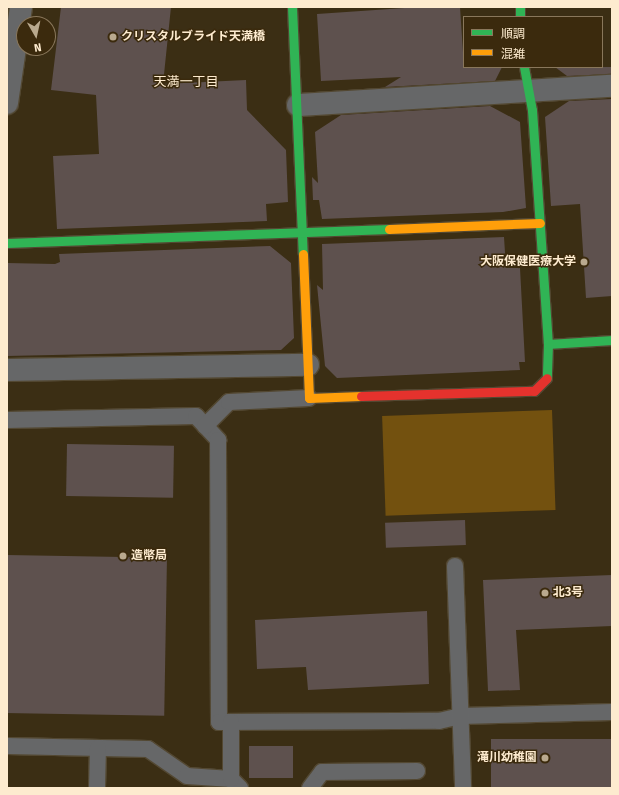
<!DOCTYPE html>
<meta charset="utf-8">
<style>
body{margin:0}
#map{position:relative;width:619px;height:795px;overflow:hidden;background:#3b2e14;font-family:"Fira Sans","Noto Sans JP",sans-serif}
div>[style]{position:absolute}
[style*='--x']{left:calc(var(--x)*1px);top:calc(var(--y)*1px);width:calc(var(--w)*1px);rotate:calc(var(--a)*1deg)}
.green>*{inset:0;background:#73510f;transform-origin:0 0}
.building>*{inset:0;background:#5e514e;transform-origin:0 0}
.roads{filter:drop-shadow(1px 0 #534832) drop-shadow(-1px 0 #534832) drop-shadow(0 1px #534832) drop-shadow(0 -1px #534832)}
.lane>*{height:16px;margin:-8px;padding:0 8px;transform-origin:8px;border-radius:8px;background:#666768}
.street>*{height:22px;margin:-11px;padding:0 11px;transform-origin:11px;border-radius:11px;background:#666768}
.fast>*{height:9px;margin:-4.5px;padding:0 4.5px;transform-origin:4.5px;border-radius:4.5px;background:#30b455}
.slow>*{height:9px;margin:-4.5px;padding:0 4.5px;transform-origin:4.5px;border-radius:4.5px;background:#ff9f0a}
.jam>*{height:9px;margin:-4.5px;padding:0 4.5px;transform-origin:4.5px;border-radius:4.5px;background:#e5322d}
.dots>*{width:11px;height:11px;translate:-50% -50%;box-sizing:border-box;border:2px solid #3b2a0d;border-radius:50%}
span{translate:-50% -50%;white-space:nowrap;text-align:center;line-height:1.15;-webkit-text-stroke:3px #3b2a0d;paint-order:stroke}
.poi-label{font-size:12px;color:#fdebcf;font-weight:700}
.left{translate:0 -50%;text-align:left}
.right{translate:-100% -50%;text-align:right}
.neighbourhood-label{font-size:13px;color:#fdebcf}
.frame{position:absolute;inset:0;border:8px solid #fdebcf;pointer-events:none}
.legend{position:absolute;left:463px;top:16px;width:140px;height:52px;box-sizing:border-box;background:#3b2a0d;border:1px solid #89775b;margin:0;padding:5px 7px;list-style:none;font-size:12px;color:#fdebcf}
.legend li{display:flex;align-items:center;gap:8px;height:20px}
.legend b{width:20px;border:1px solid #89775b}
.north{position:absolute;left:16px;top:16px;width:40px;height:40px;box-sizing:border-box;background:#3b2a0d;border:1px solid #89775b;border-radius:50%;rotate:171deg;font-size:11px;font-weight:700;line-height:16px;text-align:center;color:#fdebcf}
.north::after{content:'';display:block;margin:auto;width:14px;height:18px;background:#b9a98e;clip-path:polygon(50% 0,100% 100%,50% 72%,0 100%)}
</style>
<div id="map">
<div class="green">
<i style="left:552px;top:410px;width:100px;height:170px;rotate:88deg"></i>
</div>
<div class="building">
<i style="clip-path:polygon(61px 7px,171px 7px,163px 84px,246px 80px,247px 110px,286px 150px,288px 202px,266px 204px,267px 221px,57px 229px,53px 156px,99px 154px,96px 95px,51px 90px)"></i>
<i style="clip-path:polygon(419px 7px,460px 7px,464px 67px,502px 67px,495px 81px,385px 87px,401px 77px,321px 81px,317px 14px)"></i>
<i style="clip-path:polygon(555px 67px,612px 67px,612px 74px,567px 76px)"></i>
<i style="clip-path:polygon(612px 99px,612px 296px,586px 298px,580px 204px,551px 206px,545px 117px,569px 101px)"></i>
<i style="clip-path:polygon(490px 106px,520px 122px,526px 208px,503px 212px,322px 219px,319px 200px,313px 200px,312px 177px,318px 183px,315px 132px,341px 115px)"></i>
<i style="clip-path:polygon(504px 237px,506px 268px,520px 268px,525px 362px,519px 362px,520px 370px,337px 378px,325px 366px,317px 285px,323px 290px,322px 244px)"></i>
<i style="clip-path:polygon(270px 246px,291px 263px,294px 338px,281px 350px,7px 356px,7px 263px,55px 264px,60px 262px,59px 254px)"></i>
<i style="left:67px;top:444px;width:107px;height:52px;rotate:1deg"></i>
<i style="left:465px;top:520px;width:25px;height:80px;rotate:88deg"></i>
<i style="left:7px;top:555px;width:160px;height:158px;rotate:1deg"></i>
<i style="clip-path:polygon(612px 575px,612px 626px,516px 630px,520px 690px,488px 691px,483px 580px)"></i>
<i style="clip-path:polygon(427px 611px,429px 684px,308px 690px,306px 667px,257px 669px,255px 620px)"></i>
<i style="left:612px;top:739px;width:49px;height:121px;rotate:90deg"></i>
<i style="left:249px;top:746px;width:44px;height:32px"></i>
</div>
<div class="roads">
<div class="lane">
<i style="--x:7;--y:420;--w:189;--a:-1.2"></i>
<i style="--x:196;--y:416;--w:33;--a:47"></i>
<i style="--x:218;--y:440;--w:282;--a:89.8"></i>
<i style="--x:219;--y:722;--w:220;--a:-0.3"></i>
<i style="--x:439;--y:721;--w:23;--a:-13"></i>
<i style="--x:461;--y:716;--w:151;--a:-1.5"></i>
<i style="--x:205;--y:426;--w:34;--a:-45"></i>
<i style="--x:229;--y:402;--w:80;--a:-2.9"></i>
<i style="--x:455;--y:566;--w:222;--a:87.9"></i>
<i style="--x:7;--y:746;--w:141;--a:1.2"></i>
<i style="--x:148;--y:749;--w:47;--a:34.7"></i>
<i style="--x:187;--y:776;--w:44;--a:3.9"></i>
<i style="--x:231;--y:779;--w:13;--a:45"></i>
<i style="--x:231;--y:779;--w:57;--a:-90"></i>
<i style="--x:97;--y:788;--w:40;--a:-88.6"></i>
<i style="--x:310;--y:788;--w:20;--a:-53"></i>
<i style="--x:322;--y:772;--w:95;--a:-0.6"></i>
</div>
<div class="street">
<i style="--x:7;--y:103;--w:97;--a:-81.7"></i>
<i style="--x:298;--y:105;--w:315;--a:-3.5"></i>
<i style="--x:7;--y:370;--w:301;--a:-1"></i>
</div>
<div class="fast">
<i style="--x:292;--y:7;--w:247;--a:87.5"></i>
<i style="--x:520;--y:7;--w:10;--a:90"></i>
<i style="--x:524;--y:67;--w:44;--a:79.5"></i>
<i style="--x:532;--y:110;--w:235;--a:86.1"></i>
<i style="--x:548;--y:344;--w:34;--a:92"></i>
<i style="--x:7;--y:243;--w:382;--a:-2.1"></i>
<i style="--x:548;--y:344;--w:64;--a:-3.6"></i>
</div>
<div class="slow">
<i style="--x:389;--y:229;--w:151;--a:-2.3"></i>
<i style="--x:303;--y:254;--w:144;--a:87.6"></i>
<i style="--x:309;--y:398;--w:52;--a:-2.2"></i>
</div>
<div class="jam">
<i style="--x:361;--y:396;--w:173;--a:-1.7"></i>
<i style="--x:534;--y:391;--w:18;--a:-45"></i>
</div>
</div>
<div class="dots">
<i style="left:113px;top:37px;background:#b9a98e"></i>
<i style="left:584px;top:262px;background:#b9a98e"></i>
<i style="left:123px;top:556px;background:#b9a98e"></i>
<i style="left:545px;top:593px;background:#b9a98e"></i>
<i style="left:545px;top:758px;background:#b9a98e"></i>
</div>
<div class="poi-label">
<span class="left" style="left:121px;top:37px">クリスタルブライド天満橋</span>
<span class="right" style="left:576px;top:262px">大阪保健医療大学</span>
<span class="left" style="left:131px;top:556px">造幣局</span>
<span class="left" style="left:553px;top:593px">北3号</span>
<span class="right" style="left:537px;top:758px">滝川幼稚園</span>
</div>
<div class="neighbourhood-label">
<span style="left:186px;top:82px">天満一丁目</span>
</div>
<div class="frame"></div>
<ul class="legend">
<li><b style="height:5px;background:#30b455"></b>順調</li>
<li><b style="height:5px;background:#ff9f0a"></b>混雑</li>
</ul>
<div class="north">N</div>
</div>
